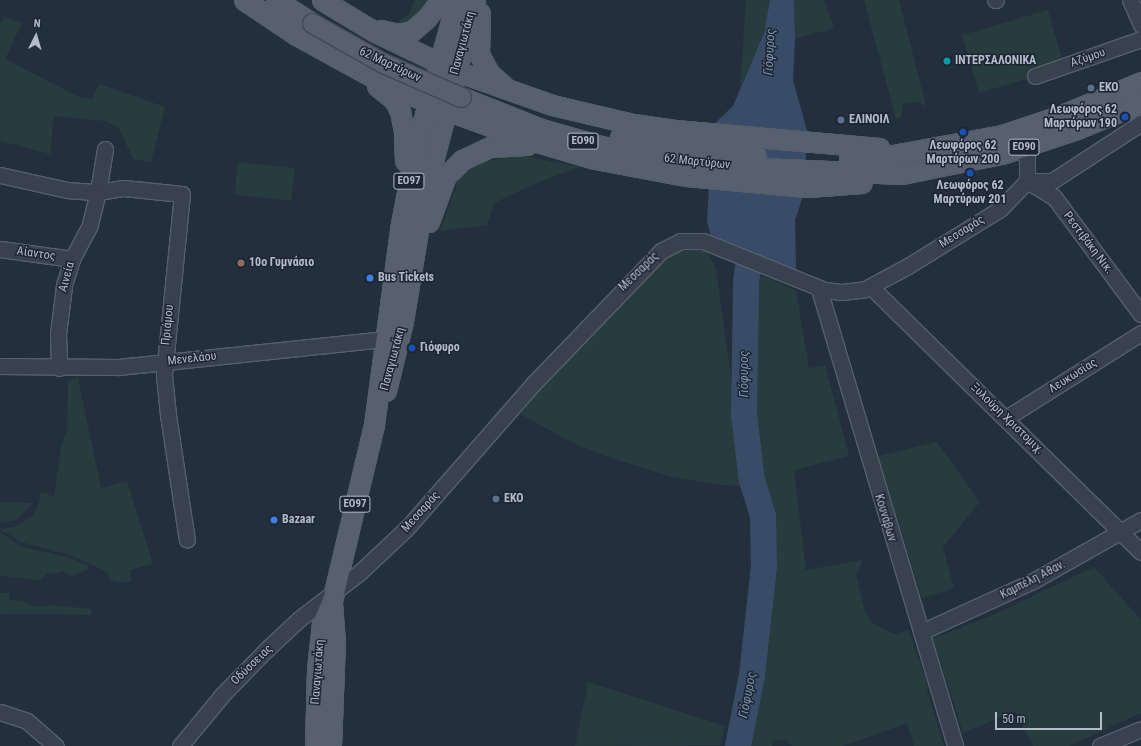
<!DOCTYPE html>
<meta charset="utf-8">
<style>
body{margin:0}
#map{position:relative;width:1141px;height:746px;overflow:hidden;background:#242f3e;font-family:"Roboto Condensed",sans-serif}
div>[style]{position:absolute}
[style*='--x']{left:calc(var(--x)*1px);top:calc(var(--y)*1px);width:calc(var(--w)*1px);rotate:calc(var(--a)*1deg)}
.green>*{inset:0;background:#263c3f;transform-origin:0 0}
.water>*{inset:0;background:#394c67}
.river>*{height:26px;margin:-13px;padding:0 13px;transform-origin:13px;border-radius:13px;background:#394c67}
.roads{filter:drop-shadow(1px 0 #565f6c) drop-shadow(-1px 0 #565f6c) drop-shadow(0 1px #565f6c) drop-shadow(0 -1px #565f6c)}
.minor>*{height:15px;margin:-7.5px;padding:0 7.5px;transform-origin:7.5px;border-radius:7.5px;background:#38414e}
.major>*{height:19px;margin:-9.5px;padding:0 9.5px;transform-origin:9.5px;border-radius:9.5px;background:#56606e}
.bridges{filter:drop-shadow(1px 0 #414a57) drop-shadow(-1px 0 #414a57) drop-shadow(0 1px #414a57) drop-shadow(0 -1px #414a57)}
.major-bridge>*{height:19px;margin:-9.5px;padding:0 9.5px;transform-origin:9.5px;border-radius:9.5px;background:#56606e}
.dots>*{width:11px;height:11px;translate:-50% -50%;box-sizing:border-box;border:2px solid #1d2633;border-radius:50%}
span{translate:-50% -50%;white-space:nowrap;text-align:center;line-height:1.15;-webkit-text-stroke:3px #1d2633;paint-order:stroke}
.shield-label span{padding:1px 3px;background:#1d2633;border:1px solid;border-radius:3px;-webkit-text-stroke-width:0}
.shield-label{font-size:11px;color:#b4bcc9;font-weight:700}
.street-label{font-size:12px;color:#b4bcc9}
.poi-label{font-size:12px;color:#b4bcc9;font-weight:700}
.left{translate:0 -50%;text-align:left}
.right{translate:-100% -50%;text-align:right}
.water-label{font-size:13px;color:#7c92b1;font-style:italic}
.north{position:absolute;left:16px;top:16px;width:40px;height:40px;-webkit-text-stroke:3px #1d2633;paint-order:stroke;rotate:5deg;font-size:11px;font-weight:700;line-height:16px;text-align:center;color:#b4bcc9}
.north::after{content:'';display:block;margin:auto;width:14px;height:18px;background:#b4bcc9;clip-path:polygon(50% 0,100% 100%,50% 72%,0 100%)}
.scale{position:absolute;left:995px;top:712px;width:107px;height:18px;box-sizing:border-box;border:2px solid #b4bcc9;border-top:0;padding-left:5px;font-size:12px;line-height:14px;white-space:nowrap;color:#b4bcc9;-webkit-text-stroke:3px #1d2633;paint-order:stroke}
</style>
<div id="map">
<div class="green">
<i style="clip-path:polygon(415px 0,429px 0,411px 21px,399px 24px,399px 21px,408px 15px)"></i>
<i style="clip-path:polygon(746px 0,770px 0,764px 33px,740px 89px)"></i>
<i style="clip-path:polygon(794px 0,824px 0,834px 28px,795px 39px)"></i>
<i style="clip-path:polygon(864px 0,899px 0,926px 106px,917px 102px,903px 104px,901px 117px,896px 119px)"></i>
<i style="clip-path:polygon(1048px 10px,1063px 63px,1030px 78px,979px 93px,962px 35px)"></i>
<i style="clip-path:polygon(5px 17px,22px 23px,5px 59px,79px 97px,92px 99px,99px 84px,165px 107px,151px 162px,133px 159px,119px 128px,105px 121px,54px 116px,50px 154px,0 141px,0 24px)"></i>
<i style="clip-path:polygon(517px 155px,581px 167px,541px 181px,494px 203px,487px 225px,440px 231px,460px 175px,482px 162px)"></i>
<i style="left:238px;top:162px;width:57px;height:33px;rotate:6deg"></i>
<i style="clip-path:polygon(684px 247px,706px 248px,716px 269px,746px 486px,722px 485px,672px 477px,611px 458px,577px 445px,520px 414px,558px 369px,656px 266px)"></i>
<i style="clip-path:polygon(756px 273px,796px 290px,809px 368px,825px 365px,849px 456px,794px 470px,806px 570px,863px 560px,856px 575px,865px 611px,872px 623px,894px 634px,908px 630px,926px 679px,928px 694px,944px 746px,914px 746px,907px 723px,843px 746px,792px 746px,787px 740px,773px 740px,772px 746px,744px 746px,758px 679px,769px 561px,768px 518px,752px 426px)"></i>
<i style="clip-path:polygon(78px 378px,101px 488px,127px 481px,153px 564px,130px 570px,131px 582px,124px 583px,110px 580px,107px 572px,71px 555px,21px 542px,0 529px,14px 527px,32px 516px,38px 506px,41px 492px,54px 497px,61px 447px,67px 430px,68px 381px)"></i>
<i style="clip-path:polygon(937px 442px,980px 502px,943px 547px,954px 588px,922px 598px,878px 456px)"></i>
<i style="clip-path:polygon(0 502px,30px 503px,33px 503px,16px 520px,0 523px)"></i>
<i style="clip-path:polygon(0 532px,22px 547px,68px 557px,89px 566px,87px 570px,75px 575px,71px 576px,63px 571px,55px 574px,48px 573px,40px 580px,0 576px)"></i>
<i style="clip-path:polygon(1094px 567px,1141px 620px,1141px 713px,1069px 746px,1033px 746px,1015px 711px,963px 733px,933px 638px,991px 616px)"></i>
<i style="clip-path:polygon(0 593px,10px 593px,10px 600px,24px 601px,35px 607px,50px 605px,91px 609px,91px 615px,0 614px)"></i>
<i style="clip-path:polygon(588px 682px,725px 726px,720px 745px,575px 746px)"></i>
</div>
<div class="water">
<i style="clip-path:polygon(770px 0,794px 0,795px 39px,793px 80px,808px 134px,802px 199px,795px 220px,796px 269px,794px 272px,711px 236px,707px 222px,712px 126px,733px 106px,764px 33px)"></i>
</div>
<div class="river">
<i style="--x:738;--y:746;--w:72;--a:-78.8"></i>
<i style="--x:752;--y:675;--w:109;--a:-83.7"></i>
<i style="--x:764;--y:567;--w:51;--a:-91.1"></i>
<i style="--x:763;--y:516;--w:37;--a:-107"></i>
<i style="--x:752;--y:481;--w:66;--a:-96.9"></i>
<i style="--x:744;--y:415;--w:134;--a:-89.1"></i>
<i style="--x:746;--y:281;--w:49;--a:-81.7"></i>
</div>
<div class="roads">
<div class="minor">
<i style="--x:995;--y:0;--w:1;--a:0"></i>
<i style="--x:1130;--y:0;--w:27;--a:66"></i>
<i style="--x:1035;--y:76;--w:112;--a:-19.2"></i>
<i style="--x:105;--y:149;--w:44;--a:99.2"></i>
<i style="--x:98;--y:192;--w:26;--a:-9"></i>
<i style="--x:124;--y:188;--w:58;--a:5.9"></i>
<i style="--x:182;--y:194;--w:182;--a:95.7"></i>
<i style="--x:164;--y:375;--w:40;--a:84.3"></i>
<i style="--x:168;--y:415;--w:126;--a:81.4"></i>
<i style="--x:0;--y:175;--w:69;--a:12.6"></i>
<i style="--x:67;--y:190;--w:31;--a:4"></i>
<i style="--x:98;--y:192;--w:36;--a:104"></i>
<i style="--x:89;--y:227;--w:36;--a:118"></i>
<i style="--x:72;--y:259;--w:28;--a:107"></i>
<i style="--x:64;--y:286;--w:48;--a:97.1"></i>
<i style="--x:58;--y:334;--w:34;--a:88"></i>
<i style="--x:1027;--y:181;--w:31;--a:31"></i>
<i style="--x:1054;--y:197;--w:146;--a:53.4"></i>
<i style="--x:1030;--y:181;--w:22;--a:0"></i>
<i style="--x:1052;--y:181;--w:106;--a:-33.1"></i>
<i style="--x:0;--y:249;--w:73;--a:7.9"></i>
<i style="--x:871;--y:287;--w:378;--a:44.5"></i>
<i style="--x:819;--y:289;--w:477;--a:73.4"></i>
<i style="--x:0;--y:366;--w:119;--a:0.5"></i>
<i style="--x:119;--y:367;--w:266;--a:-6"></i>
<i style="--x:1006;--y:418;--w:160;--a:-32.2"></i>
<i style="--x:921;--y:632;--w:123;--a:-24.5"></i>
<i style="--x:1033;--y:581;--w:124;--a:-29.5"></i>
<i style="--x:0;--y:712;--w:28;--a:18"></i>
<i style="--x:27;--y:721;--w:38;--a:41"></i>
<i style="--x:180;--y:746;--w:67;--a:-50.4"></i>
<i style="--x:223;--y:694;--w:62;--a:-45.7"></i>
<i style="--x:266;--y:650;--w:45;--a:-43.2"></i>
<i style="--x:299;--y:619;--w:76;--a:-37.5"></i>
<i style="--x:359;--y:573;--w:66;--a:-43.2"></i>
<i style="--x:407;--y:528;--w:191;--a:-48.8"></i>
<i style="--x:533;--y:384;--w:185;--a:-46.1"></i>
<i style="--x:661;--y:251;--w:22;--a:-27"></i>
<i style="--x:681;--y:241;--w:22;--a:0"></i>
<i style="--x:703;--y:241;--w:131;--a:21.9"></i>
<i style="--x:825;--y:290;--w:17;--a:7"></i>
<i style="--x:842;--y:292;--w:23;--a:-7"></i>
<i style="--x:865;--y:289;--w:49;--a:-28.1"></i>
<i style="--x:908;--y:266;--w:108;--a:-31.8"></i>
<i style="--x:1000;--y:209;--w:39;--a:-46"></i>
<i style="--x:1027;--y:181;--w:22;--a:-90"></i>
<i style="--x:1027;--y:159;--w:13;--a:-117"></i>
<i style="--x:1100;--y:746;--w:44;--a:-22.5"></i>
</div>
<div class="major">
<i style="--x:244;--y:0;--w:63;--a:33.9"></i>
<i style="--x:296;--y:35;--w:98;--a:28.7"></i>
<i style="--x:382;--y:82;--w:70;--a:23.6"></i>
<i style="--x:446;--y:110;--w:82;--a:20"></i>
<i style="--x:523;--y:138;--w:75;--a:16.3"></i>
<i style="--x:595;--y:159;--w:93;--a:10.6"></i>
<i style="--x:686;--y:176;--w:122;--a:5.2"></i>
<i style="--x:808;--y:187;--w:54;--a:-4.2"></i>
<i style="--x:276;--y:0;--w:43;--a:32.6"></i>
<i style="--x:322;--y:0;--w:62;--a:31.1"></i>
<i style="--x:375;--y:32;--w:90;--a:25.7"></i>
<i style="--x:456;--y:71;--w:102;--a:19.5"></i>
<i style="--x:552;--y:105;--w:83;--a:13.2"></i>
<i style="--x:633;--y:124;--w:42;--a:8.1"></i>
<i style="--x:675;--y:130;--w:205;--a:5"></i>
<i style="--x:480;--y:13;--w:41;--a:91.4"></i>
<i style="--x:479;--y:54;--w:21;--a:62"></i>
<i style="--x:489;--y:73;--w:20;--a:41"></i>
<i style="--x:381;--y:30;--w:17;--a:13"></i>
<i style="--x:398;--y:34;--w:14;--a:-12"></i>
<i style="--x:412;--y:31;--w:18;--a:-41"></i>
<i style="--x:426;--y:19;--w:24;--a:-52"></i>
<i style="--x:377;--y:86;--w:22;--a:39"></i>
<i style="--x:394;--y:100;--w:13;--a:61"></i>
<i style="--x:400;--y:111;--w:21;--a:79"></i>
<i style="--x:404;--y:132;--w:29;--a:88"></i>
<i style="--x:461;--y:97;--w:86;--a:21.8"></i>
<i style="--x:541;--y:129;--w:62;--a:15.8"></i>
<i style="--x:601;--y:146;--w:58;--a:11.9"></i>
<i style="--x:658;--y:158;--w:100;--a:5.7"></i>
<i style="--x:758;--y:168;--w:144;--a:2.4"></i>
<i style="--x:902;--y:174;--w:105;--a:-11.5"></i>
<i style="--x:1005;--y:153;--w:76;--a:-18.4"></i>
<i style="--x:1077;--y:129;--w:69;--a:-22.1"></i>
<i style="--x:620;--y:137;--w:58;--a:10"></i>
<i style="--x:677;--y:147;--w:79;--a:5.8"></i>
<i style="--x:849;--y:159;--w:38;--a:-5"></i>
<i style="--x:887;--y:156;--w:117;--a:-10.3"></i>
<i style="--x:1002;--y:135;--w:60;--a:-18.4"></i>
<i style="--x:1059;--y:116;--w:89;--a:-22.5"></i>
<i style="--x:429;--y:222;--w:49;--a:-69.7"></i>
<i style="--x:446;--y:176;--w:23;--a:-45"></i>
<i style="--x:462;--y:160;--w:31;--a:-25"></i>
<i style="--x:490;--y:147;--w:37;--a:-3"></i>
<i style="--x:386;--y:391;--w:72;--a:-76.3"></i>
<i style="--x:403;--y:321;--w:127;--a:-80.5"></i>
<i style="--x:424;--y:196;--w:203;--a:-75.4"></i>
<i style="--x:315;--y:746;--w:77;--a:-88.5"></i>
<i style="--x:317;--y:669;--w:46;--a:-83.8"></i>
<i style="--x:322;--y:623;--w:24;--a:-66"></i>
<i style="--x:332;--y:601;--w:181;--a:-76.6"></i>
<i style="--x:374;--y:425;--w:198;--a:-82.4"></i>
<i style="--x:400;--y:229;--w:80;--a:-79.2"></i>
<i style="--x:415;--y:150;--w:156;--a:-74.4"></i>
<i style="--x:331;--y:746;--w:103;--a:-87.8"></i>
<i style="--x:335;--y:643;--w:40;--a:-94.3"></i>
</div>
</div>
<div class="bridges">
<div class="major-bridge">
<i style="--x:312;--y:23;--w:81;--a:29.4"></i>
<i style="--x:383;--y:63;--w:85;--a:23.6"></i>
</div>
</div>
<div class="dots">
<i style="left:947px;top:61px;background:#0f9aa8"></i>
<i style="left:1091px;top:88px;background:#5c6f8a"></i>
<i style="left:1125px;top:117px;background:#1a4fb4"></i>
<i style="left:841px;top:120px;background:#5c6f8a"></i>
<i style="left:963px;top:132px;background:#1a4fb4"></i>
<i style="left:970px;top:173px;background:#1a4fb4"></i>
<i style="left:241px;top:263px;background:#8d6e63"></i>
<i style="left:370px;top:278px;background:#3f7fe0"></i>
<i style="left:412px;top:348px;background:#1a4fb4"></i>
<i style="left:496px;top:499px;background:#5c6f8a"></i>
<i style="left:274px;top:520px;background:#3f7fe0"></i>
</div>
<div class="shield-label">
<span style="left:583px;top:141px">ΕΟ90</span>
<span style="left:1024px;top:147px">ΕΟ90</span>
<span style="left:409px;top:181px">ΕΟ97</span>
<span style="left:355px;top:504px">ΕΟ97</span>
</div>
<div class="street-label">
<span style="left:463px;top:43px;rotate:-75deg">Παναγιωτάκη</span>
<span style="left:1088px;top:58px;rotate:-19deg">Αζύμου</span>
<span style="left:390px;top:65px;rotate:25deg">62 Μαρτύρων</span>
<span style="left:697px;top:162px;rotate:6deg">62 Μαρτύρων</span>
<span style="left:962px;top:232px;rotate:-32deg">Μεσσαράς</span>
<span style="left:1088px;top:243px;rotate:53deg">Ρεστιβάκη Νικ.</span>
<span style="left:36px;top:254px;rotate:8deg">Αίαντος</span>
<span style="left:639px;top:272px;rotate:-44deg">Μεσσαράς</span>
<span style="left:67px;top:277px;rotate:-75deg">Αινεία</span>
<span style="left:168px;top:325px;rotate:-84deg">Πριάμου</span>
<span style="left:192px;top:359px;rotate:-6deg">Μενελάου</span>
<span style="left:393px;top:359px;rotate:-75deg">Παναγιωτάκη</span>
<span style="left:1073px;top:376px;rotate:-32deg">Λευκωσίας</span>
<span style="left:1007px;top:419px;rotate:44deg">Ξυλούρη Χριστομιχ.</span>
<span style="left:421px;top:512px;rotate:-48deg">Μεσσαράς</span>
<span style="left:885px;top:518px;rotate:73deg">Κουνάβων</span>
<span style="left:1033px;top:580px;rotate:-27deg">Καμπέλη Αθαν.</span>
<span style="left:252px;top:665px;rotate:-44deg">Οδύσσειας</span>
<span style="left:318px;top:672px;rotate:-86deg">Παναγιωτάκη</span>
</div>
<div class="poi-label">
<span class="left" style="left:955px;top:61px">ΙΝΤΕΡΣΑΛΟΝΙΚΑ</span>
<span class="left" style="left:1099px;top:88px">EKO</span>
<span class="right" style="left:1117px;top:117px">Λεωφόρος 62<br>Μαρτύρων 190</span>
<span class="left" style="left:849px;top:120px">ΕΛΙΝΟΙΛ</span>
<span style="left:963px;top:153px">Λεωφόρος 62<br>Μαρτύρων 200</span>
<span style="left:970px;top:193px">Λεωφόρος 62<br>Μαρτύρων 201</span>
<span class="left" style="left:249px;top:263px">10ο Γυμνάσιο</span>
<span class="left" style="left:378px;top:278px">Bus Tickets</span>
<span class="left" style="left:420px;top:348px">Γιόφυρο</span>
<span class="left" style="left:504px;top:499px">ΕΚΟ</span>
<span class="left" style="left:282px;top:520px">Bazaar</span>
</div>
<div class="water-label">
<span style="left:770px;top:52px;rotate:-87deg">Γιόφυρος</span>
<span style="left:744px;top:374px;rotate:-90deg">Γιόφυρος</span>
<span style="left:748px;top:695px;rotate:-79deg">Γιόφυρος</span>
</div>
<div class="north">N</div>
<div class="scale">50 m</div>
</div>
